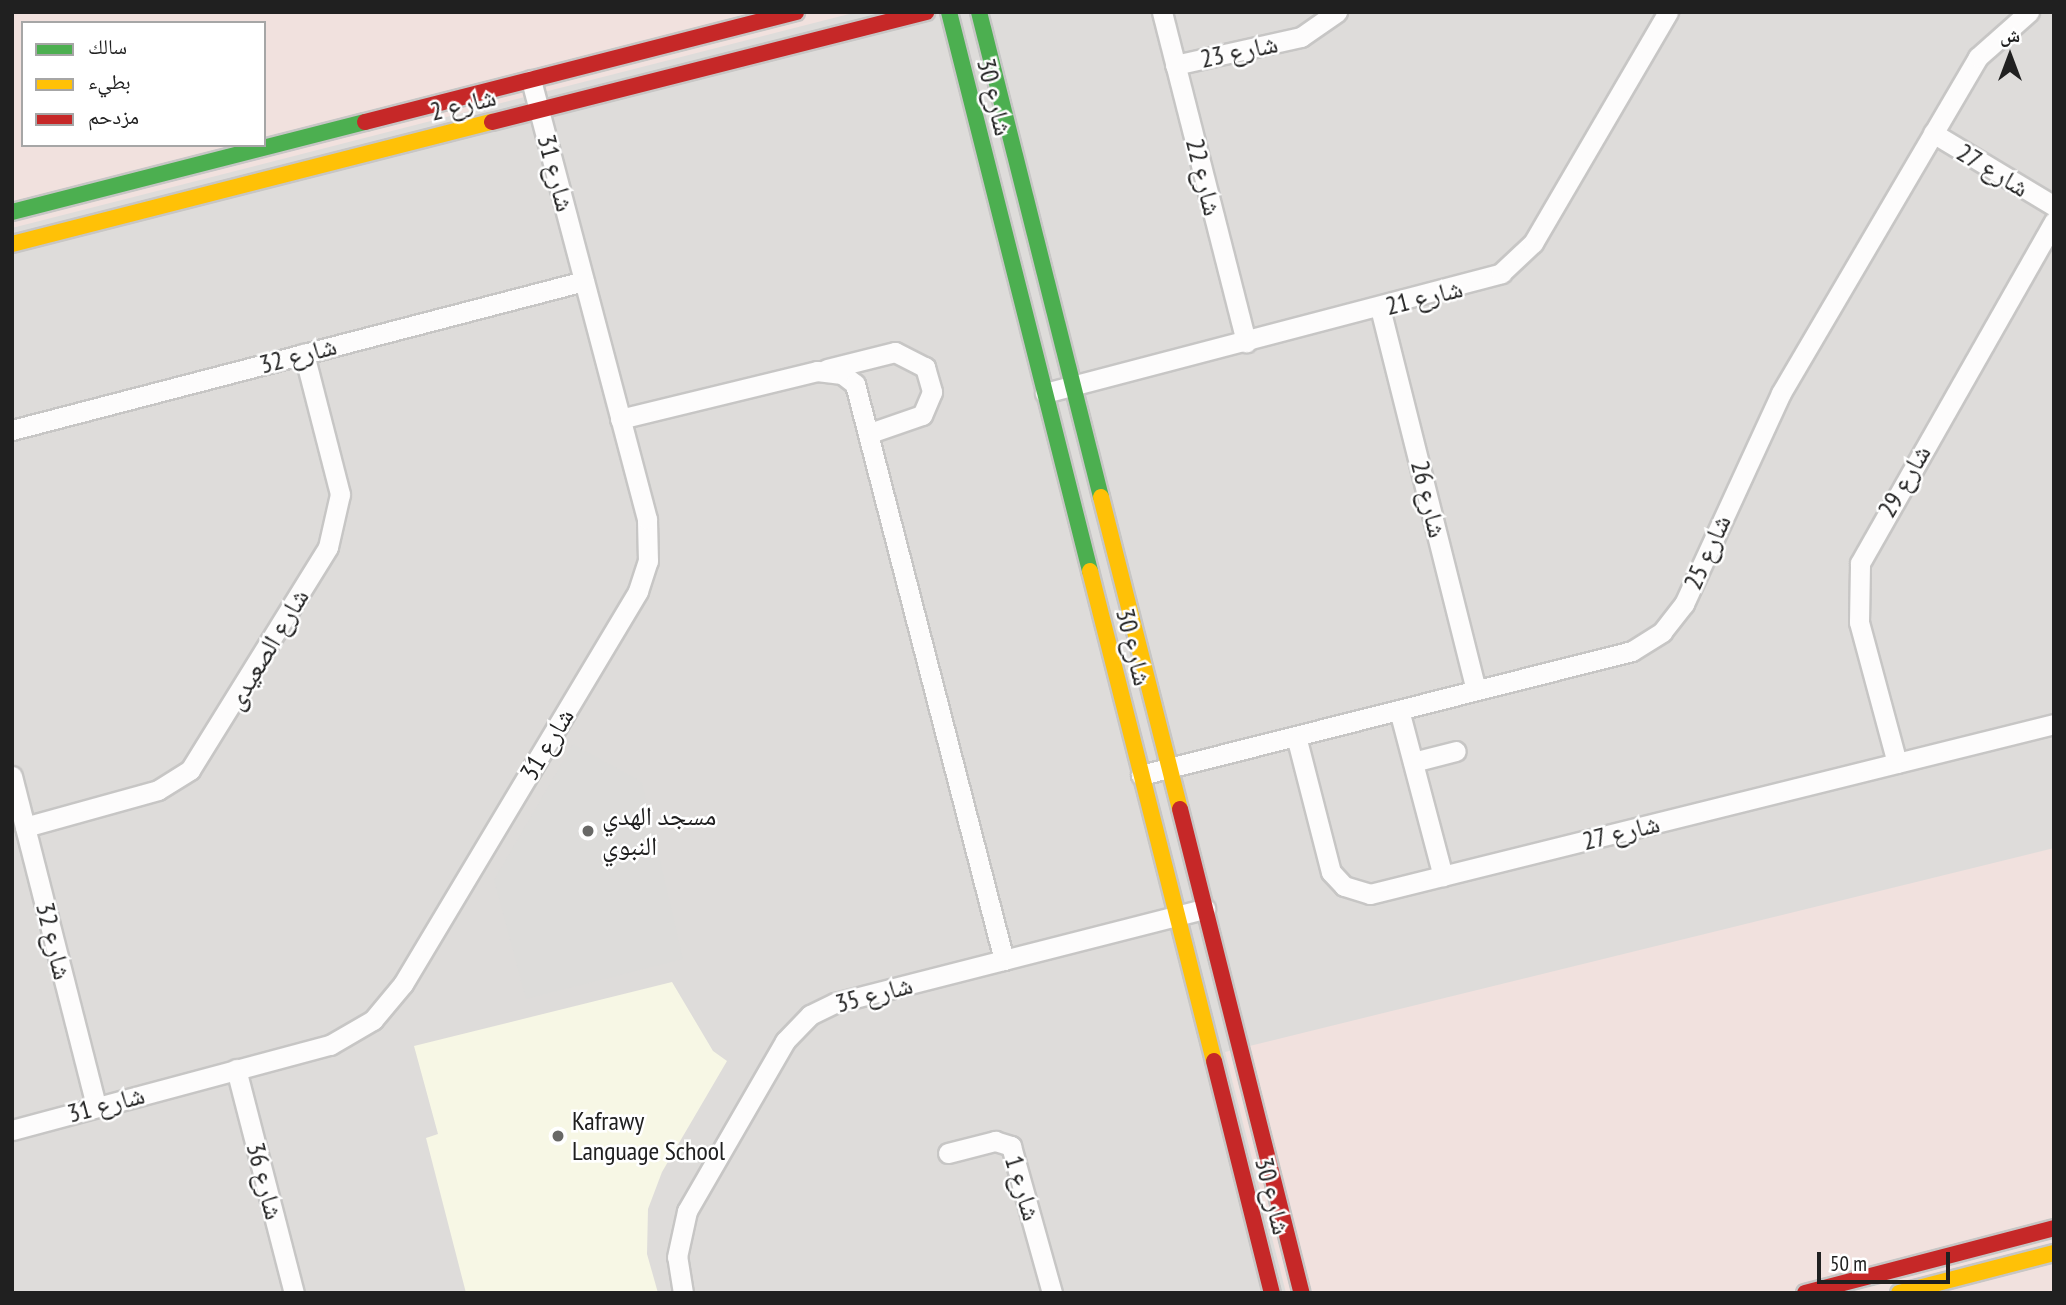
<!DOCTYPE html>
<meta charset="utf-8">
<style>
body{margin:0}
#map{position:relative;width:2066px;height:1305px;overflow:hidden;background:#efede9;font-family:"PT Sans Narrow","Noto Naskh Arabic",sans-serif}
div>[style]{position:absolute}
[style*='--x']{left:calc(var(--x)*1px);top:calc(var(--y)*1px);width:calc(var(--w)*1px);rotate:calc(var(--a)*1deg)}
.residential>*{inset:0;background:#dedcda}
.commercial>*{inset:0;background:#f1e1de}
.education>*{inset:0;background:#f7f7e5}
.religious>*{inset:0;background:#dddcda}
.roads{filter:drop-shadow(2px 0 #c7c6c5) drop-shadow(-2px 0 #c7c6c5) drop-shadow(0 2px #c7c6c5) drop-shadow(0 -2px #c7c6c5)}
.street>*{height:19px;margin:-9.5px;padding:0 9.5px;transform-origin:9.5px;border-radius:9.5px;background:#fdfcfc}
.fast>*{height:16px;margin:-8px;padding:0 8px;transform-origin:8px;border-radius:8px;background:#4caf50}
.slow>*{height:16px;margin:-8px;padding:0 8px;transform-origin:8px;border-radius:8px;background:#ffc107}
.jam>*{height:16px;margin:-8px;padding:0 8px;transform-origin:8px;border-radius:8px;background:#c62828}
.dots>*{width:19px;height:19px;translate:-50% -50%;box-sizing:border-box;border:4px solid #fff;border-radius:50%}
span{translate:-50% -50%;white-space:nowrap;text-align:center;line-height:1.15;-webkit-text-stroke:5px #fff;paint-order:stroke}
.street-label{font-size:26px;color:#202020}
.poi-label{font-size:26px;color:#202020}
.left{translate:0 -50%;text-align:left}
.frame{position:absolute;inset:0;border:14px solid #202020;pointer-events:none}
.legend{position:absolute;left:21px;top:21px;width:245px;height:126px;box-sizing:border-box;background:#fff;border:2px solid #a6a6a6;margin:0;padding:9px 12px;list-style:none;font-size:21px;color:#202020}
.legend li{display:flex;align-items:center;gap:14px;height:35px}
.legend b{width:35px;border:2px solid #a6a6a6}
.north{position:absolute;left:1975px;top:21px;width:70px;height:70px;-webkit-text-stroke:5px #fff;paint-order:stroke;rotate:0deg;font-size:19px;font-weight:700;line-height:28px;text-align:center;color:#202020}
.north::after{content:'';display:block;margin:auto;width:24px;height:32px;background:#202020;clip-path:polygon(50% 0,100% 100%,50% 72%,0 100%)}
.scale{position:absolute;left:1817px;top:1252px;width:133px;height:32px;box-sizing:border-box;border:4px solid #202020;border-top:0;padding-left:9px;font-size:21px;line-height:24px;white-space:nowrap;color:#202020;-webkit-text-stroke:5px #fff;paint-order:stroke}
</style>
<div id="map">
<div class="residential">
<i style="clip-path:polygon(evenodd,12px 12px,2054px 12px,2054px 1293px,12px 1293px,12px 12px,23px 23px,264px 23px,264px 145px,23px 145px,23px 23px)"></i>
</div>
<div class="commercial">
<i style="clip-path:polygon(evenodd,12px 12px,857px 12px,12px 228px,12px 12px,23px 23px,264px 23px,264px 145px,23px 145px,23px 23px)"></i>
<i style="clip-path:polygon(2054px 848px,2054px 1293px,1286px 1293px,1225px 1052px)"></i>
</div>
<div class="education">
<i style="clip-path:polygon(672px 982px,713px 1051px,727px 1061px,662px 1172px,648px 1209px,647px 1254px,658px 1293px,466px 1293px,426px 1138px,438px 1134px,414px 1046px)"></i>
</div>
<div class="religious">
<i style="clip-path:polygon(573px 744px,642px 782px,683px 959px,526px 999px,494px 880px)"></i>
</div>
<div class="roads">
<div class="street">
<i style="--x:1162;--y:12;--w:341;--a:75.7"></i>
<i style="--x:1175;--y:65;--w:129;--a:-12.5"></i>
<i style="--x:1301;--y:37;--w:44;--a:-34.8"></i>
<i style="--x:1933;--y:133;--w:141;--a:31.1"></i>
<i style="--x:1380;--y:308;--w:394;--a:75.9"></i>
<i style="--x:827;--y:369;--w:70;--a:-14"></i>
<i style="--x:895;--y:352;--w:34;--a:27"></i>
<i style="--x:925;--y:367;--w:26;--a:74"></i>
<i style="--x:932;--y:392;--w:25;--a:113"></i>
<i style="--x:922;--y:415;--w:55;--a:160.9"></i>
<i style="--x:1045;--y:393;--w:472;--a:-14.7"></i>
<i style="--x:1501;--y:273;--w:44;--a:-43.2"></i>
<i style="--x:1533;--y:243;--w:268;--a:-59.7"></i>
<i style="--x:620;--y:419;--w:203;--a:-13.7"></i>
<i style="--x:817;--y:371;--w:25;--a:7"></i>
<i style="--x:842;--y:374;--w:16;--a:38"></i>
<i style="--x:855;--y:384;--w:595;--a:75.5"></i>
<i style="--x:12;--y:430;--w:591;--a:-14.6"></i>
<i style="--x:1399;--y:710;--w:172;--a:75.2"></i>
<i style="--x:1296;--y:736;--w:140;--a:75.6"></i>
<i style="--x:1331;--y:872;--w:19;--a:47"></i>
<i style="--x:1344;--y:886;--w:27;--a:17"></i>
<i style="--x:1370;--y:894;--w:705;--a:-13.96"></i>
<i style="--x:1413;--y:762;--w:44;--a:-14.3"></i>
<i style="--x:1897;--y:763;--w:146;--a:-105.1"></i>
<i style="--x:1859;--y:622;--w:59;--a:-89"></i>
<i style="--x:1860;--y:563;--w:393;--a:-60.4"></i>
<i style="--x:1141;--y:775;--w:506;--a:-14.17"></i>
<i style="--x:1632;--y:651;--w:36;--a:-32"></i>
<i style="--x:1662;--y:632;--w:36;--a:-52"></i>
<i style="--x:1684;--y:604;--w:232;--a:-65.3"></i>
<i style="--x:1781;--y:393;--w:389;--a:-59.6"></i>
<i style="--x:1978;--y:57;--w:68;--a:-41.4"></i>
<i style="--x:12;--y:776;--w:341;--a:75.7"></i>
<i style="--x:25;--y:827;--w:138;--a:-15.5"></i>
<i style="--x:158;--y:790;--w:38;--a:-32"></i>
<i style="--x:190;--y:770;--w:262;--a:-58.2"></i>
<i style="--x:328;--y:547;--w:54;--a:-77.2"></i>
<i style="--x:340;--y:494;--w:145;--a:-104.4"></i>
<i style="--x:236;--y:1069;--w:231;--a:75.5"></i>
<i style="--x:12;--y:1130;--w:329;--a:-15"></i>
<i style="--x:330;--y:1045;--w:50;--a:-30.2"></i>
<i style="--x:373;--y:1020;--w:47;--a:-50.2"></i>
<i style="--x:403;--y:984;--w:458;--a:-59.1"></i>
<i style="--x:638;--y:591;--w:32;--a:-72"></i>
<i style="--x:648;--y:561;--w:42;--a:-91.4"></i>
<i style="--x:647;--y:519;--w:454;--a:-104.8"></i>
<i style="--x:948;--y:1153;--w:49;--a:-14.3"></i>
<i style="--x:995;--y:1141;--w:17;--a:17"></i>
<i style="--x:1011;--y:1146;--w:153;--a:74.4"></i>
<i style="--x:683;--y:1293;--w:36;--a:-99"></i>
<i style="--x:677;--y:1257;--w:47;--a:-77.7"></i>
<i style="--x:687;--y:1211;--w:196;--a:-60"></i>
<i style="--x:785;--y:1041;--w:36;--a:-46"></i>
<i style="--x:810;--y:1015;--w:28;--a:-26"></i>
<i style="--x:835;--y:1003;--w:382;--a:-14.3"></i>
</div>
<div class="fast">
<i style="--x:949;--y:12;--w:577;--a:75.84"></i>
<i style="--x:979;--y:12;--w:500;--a:75.88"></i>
<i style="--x:12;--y:212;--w:364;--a:-14.3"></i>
</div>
<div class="slow">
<i style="--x:12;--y:244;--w:495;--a:-14.3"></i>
<i style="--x:1101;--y:497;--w:322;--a:75.8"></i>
<i style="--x:1090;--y:571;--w:505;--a:75.8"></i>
<i style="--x:1899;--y:1293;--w:160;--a:-14.5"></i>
</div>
<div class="jam">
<i style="--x:365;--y:122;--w:445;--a:-14.3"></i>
<i style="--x:492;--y:122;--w:448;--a:-14.2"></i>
<i style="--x:1180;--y:809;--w:499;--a:75.9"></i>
<i style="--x:1214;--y:1061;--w:239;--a:76"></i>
<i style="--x:1805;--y:1293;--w:257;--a:-14.6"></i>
</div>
</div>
<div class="dots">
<i style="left:588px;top:831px;background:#686866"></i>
<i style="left:558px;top:1136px;background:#686866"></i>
</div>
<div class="street-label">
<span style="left:1239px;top:51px;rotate:-12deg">شارع 23</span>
<span style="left:995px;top:97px;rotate:76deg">شارع 30</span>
<span style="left:463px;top:104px;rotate:-14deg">شارع 2</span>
<span style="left:1993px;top:170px;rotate:31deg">شارع 27</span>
<span style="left:556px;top:173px;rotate:75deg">شارع 31</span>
<span style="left:1204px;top:177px;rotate:76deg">شارع 22</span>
<span style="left:1424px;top:297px;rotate:-14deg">شارع 21</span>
<span style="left:298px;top:355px;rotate:-15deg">شارع 32</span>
<span style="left:1904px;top:481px;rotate:-60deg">شارع 29</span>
<span style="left:1429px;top:499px;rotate:76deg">شارع 26</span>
<span style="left:1707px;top:552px;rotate:-66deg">شارع 25</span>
<span style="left:1134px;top:647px;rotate:76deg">شارع 30</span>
<span style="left:267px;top:649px;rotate:-59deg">شارع الصعيدى</span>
<span style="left:547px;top:744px;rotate:-59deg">شارع 31</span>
<span style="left:1621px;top:832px;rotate:-14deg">شارع 27</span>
<span style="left:54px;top:941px;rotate:76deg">شارع 32</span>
<span style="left:874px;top:994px;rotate:-15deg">شارع 35</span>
<span style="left:106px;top:1104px;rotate:-15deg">شارع 31</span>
<span style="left:265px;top:1181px;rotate:75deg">شارع 36</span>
<span style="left:1023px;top:1188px;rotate:73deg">شارع 1</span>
<span style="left:1273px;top:1196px;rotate:76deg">شارع 30</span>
</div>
<div class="poi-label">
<span class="left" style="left:602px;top:831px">مسجد الهدي<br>النبوي</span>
<span class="left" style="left:572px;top:1136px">Kafrawy<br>Language School</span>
</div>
<div class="frame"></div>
<ul class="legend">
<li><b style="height:9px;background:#4caf50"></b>سالك</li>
<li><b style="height:9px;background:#ffc107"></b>بطيء</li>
<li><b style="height:9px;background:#c62828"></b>مزدحم</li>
</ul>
<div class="north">ش</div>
<div class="scale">50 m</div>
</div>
